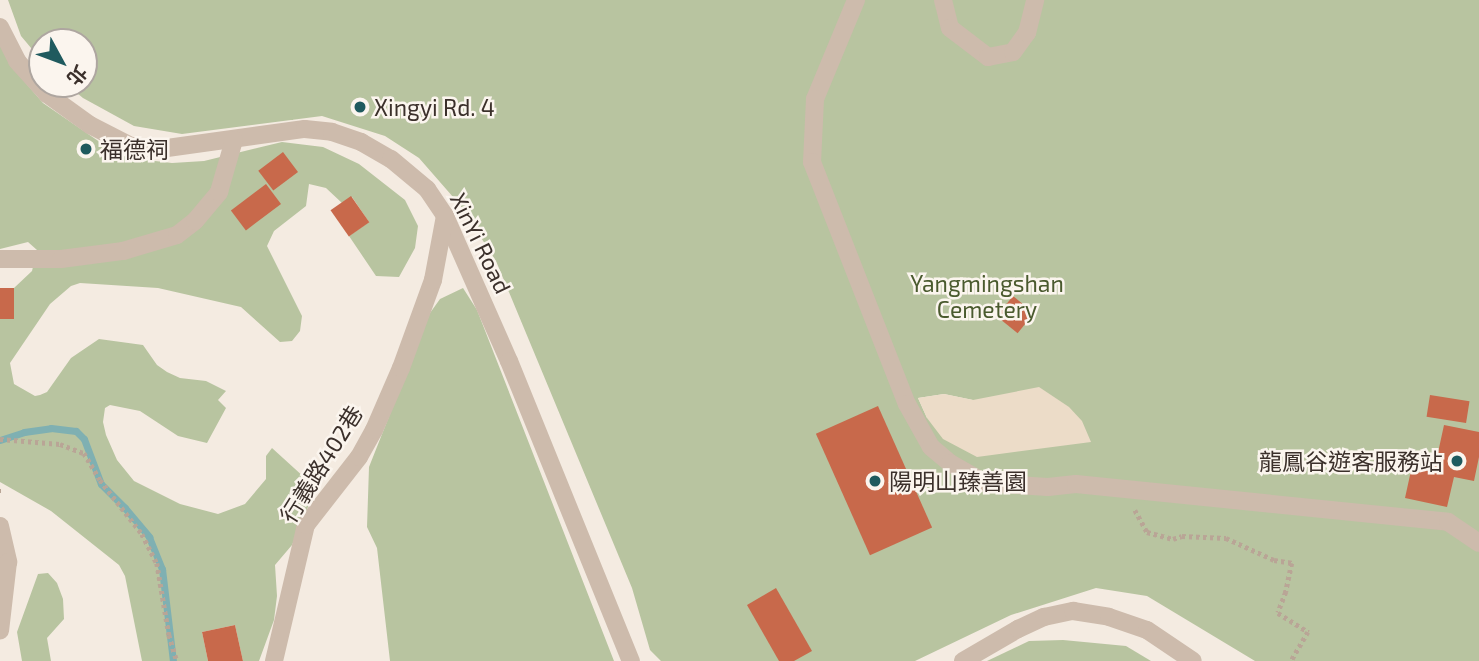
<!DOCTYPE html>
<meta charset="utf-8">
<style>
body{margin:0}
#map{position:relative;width:1479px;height:661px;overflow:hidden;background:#f4ebe1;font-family:"Exo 2","Noto Sans TC",sans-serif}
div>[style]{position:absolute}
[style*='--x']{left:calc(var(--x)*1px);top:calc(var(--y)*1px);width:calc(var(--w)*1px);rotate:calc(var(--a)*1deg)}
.green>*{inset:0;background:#b8c4a0}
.plaza>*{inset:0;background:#ecdcc8}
.stream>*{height:7px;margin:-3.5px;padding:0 3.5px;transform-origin:3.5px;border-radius:3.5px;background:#7fb0b2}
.building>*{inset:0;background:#c8694b;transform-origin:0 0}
.path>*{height:4.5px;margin-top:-2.25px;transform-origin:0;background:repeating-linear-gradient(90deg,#b9a596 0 3.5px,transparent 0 7px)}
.minor>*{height:18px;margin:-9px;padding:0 9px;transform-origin:9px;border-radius:9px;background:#cdbbac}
.dots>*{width:19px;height:19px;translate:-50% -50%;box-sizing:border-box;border:4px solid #fbf5ee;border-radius:50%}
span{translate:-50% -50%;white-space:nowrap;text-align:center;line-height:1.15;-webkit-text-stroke:5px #fbf5ee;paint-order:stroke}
.poi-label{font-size:23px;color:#3b302b}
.left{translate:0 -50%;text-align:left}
.right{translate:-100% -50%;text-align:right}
.street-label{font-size:23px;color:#3b302b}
.park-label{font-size:23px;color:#4a5a2e}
.north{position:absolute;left:28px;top:28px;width:70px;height:70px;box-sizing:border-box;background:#fbf5ee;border:2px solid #aea6a0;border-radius:50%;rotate:131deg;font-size:19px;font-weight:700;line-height:28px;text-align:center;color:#3b302b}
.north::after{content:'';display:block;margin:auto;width:24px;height:32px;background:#1f5a5e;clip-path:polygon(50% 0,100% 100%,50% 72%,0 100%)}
</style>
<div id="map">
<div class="green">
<i style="clip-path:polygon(evenodd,8px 0,1479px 0,1479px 661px,1255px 661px,1147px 596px,1096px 588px,1011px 615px,915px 661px,661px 661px,650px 650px,632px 588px,496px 261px,460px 205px,419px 158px,385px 136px,322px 116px,182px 134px,134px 126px,83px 98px,66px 84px,84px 84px,84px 42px,42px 42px,42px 61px,21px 36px,8px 0,944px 394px,973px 400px,927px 418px,918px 398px,944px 394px)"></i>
<i style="clip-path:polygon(0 44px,17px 73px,43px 103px,107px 147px,138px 159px,172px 163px,204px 161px,282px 142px,323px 147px,359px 164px,405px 200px,418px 226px,415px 248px,399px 277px,376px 276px,349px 236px,369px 222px,352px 197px,342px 203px,326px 188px,309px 184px,306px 206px,274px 231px,267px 246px,302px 316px,300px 331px,292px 341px,280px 342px,241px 307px,158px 288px,80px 283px,71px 286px,50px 304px,10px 363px,14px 384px,35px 396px,40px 395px,47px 392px,71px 358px,99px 339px,143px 345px,157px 365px,167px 372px,180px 378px,206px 381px,226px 391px,218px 400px,226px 408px,207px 443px,178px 436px,140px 411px,110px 405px,105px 408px,103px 422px,106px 435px,117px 460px,134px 481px,180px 504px,218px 514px,245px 504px,266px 479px,266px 456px,272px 448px,316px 488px,292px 545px,275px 565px,277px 596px,274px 620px,259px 661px,243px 661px,235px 625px,202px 632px,208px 661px,142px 661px,125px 576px,119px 565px,51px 511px,0 482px,0 319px,13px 319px,14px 288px,32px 271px,37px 250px,28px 242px,0 249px)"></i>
<i style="clip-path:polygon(463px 288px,477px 310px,614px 661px,390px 661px,377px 548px,367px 527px,369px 467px,430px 313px,440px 299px)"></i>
<i style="clip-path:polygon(48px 573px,57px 583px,63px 599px,64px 619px,47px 638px,51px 661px,22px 661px,17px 632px,38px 574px)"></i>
<i style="clip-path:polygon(1063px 640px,1126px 646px,1151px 661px,987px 661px,1029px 641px)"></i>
</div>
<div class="plaza">
<i style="clip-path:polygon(1039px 387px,1069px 407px,1082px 421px,1091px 442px,977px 457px,943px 439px,927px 418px,918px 398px,944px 394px,973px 400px)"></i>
</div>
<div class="stream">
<i style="--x:0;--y:440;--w:25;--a:-18"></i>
<i style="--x:24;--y:432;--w:27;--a:-8"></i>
<i style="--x:51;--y:428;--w:25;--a:7"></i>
<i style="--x:76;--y:431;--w:11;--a:45"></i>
<i style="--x:84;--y:439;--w:48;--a:69.3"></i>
<i style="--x:101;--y:484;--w:34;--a:45"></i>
<i style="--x:125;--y:508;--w:38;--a:50"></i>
<i style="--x:149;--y:537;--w:35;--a:68"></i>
<i style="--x:162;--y:569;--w:93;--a:83.2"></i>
</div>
<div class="building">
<i style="left:283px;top:152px;width:25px;height:31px;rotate:53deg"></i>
<i style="left:266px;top:184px;width:25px;height:44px;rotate:53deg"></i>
<i style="left:351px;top:196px;width:32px;height:25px;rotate:55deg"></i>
<i style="left:0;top:288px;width:14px;height:31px"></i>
<i style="left:1013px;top:296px;width:27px;height:26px;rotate:39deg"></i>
<i style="left:1430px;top:395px;width:40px;height:22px;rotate:9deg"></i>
<i style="left:878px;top:406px;width:133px;height:68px;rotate:66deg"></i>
<i style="clip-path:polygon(1444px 425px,1479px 432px,1479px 457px,1474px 481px,1454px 477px,1447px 507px,1405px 498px,1412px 466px,1434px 471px)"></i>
<i style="clip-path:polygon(776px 588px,812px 651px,794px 661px,779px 661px,747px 605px)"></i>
<i style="clip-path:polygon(235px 625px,243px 661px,208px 661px,202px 632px)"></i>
</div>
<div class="path">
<i style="--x:0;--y:439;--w:60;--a:4.8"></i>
<i style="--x:60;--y:444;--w:26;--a:21"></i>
<i style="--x:84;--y:453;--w:31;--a:59"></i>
<i style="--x:100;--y:480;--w:68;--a:52.1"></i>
<i style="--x:142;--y:534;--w:33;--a:63"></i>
<i style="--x:157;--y:563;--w:73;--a:80.5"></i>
<i style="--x:169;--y:635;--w:27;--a:73"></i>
<i style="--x:0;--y:491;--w:1;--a:0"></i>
<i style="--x:1135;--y:510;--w:25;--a:61"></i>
<i style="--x:1147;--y:532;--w:27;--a:15"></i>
<i style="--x:1173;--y:539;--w:9;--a:-18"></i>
<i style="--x:1182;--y:536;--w:44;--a:2.6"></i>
<i style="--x:1226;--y:538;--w:53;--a:24.6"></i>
<i style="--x:1274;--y:560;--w:18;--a:9"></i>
<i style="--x:1292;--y:563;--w:30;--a:102"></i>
<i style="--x:1286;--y:592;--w:22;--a:111"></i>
<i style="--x:1278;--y:613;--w:36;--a:32"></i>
<i style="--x:1308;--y:632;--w:34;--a:120"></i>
</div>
<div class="minor">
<i style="--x:856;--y:0;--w:107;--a:112.5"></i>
<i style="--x:815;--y:99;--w:63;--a:92.7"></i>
<i style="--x:812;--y:162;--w:260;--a:68.6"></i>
<i style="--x:907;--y:404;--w:49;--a:60.8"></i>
<i style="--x:931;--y:447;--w:25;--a:40"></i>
<i style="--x:950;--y:463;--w:40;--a:29.7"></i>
<i style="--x:985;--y:483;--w:63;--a:3.6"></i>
<i style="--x:1048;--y:487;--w:28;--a:-6"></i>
<i style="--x:1076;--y:484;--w:374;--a:5.8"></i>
<i style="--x:1448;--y:522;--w:37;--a:34"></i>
<i style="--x:943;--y:0;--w:29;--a:76"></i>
<i style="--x:950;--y:28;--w:48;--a:37.3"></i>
<i style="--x:988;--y:57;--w:25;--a:-11"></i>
<i style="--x:1013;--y:52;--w:24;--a:-54"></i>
<i style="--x:1027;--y:33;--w:34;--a:-76"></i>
<i style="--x:0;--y:27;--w:38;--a:63"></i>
<i style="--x:17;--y:61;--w:45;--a:47.7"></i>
<i style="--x:47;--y:94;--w:53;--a:35.8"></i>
<i style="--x:90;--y:125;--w:46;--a:27.1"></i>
<i style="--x:131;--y:146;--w:29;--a:6"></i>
<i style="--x:160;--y:149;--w:146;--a:-7.9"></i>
<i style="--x:305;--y:129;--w:27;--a:6"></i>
<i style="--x:332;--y:132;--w:31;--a:19"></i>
<i style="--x:361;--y:142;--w:34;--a:30"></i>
<i style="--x:391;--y:159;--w:47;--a:39.8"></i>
<i style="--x:427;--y:189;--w:32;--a:56"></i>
<i style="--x:445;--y:216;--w:158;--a:66.2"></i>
<i style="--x:509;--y:361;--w:324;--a:67.9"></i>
<i style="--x:0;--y:259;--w:61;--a:0"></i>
<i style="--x:61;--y:259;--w:63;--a:-7.4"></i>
<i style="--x:123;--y:251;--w:56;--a:-16.5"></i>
<i style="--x:177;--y:235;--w:23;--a:-38"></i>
<i style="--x:195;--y:221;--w:38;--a:-50"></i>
<i style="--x:219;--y:192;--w:54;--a:-73.9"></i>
<i style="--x:0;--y:526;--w:37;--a:77"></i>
<i style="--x:8;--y:562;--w:69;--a:96.6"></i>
<i style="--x:274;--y:661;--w:140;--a:-76.8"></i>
<i style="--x:306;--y:525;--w:86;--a:-52.1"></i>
<i style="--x:359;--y:457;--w:31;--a:-61"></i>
<i style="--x:374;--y:430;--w:68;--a:-66.5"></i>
<i style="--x:401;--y:368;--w:94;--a:-70"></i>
<i style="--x:433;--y:280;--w:65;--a:-79.4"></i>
<i style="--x:963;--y:661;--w:64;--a:-30.2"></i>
<i style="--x:1018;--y:629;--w:29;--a:-25"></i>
<i style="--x:1044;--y:617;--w:30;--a:-12"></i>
<i style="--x:1073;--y:611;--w:36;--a:9"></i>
<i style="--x:1109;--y:617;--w:40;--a:18.9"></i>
<i style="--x:1147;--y:630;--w:55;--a:34"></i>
</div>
<div class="dots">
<i style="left:360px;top:107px;background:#1f5a5e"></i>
<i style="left:86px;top:149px;background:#1f5a5e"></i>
<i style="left:1457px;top:461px;background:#1f5a5e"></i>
<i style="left:875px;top:481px;background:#1f5a5e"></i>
</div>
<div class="poi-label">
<span class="left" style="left:374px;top:107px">Xingyi Rd. 4</span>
<span class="left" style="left:100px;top:149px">福德祠</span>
<span class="right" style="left:1443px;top:461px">龍鳳谷遊客服務站</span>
<span class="left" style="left:889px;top:481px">陽明山臻善園</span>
</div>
<div class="street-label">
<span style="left:481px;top:243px;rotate:64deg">XinYi Road</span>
<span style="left:321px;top:464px;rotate:-58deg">行義路402巷</span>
</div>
<div class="park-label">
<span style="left:987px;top:296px">Yangmingshan<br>Cemetery</span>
</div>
<div class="north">北</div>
</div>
